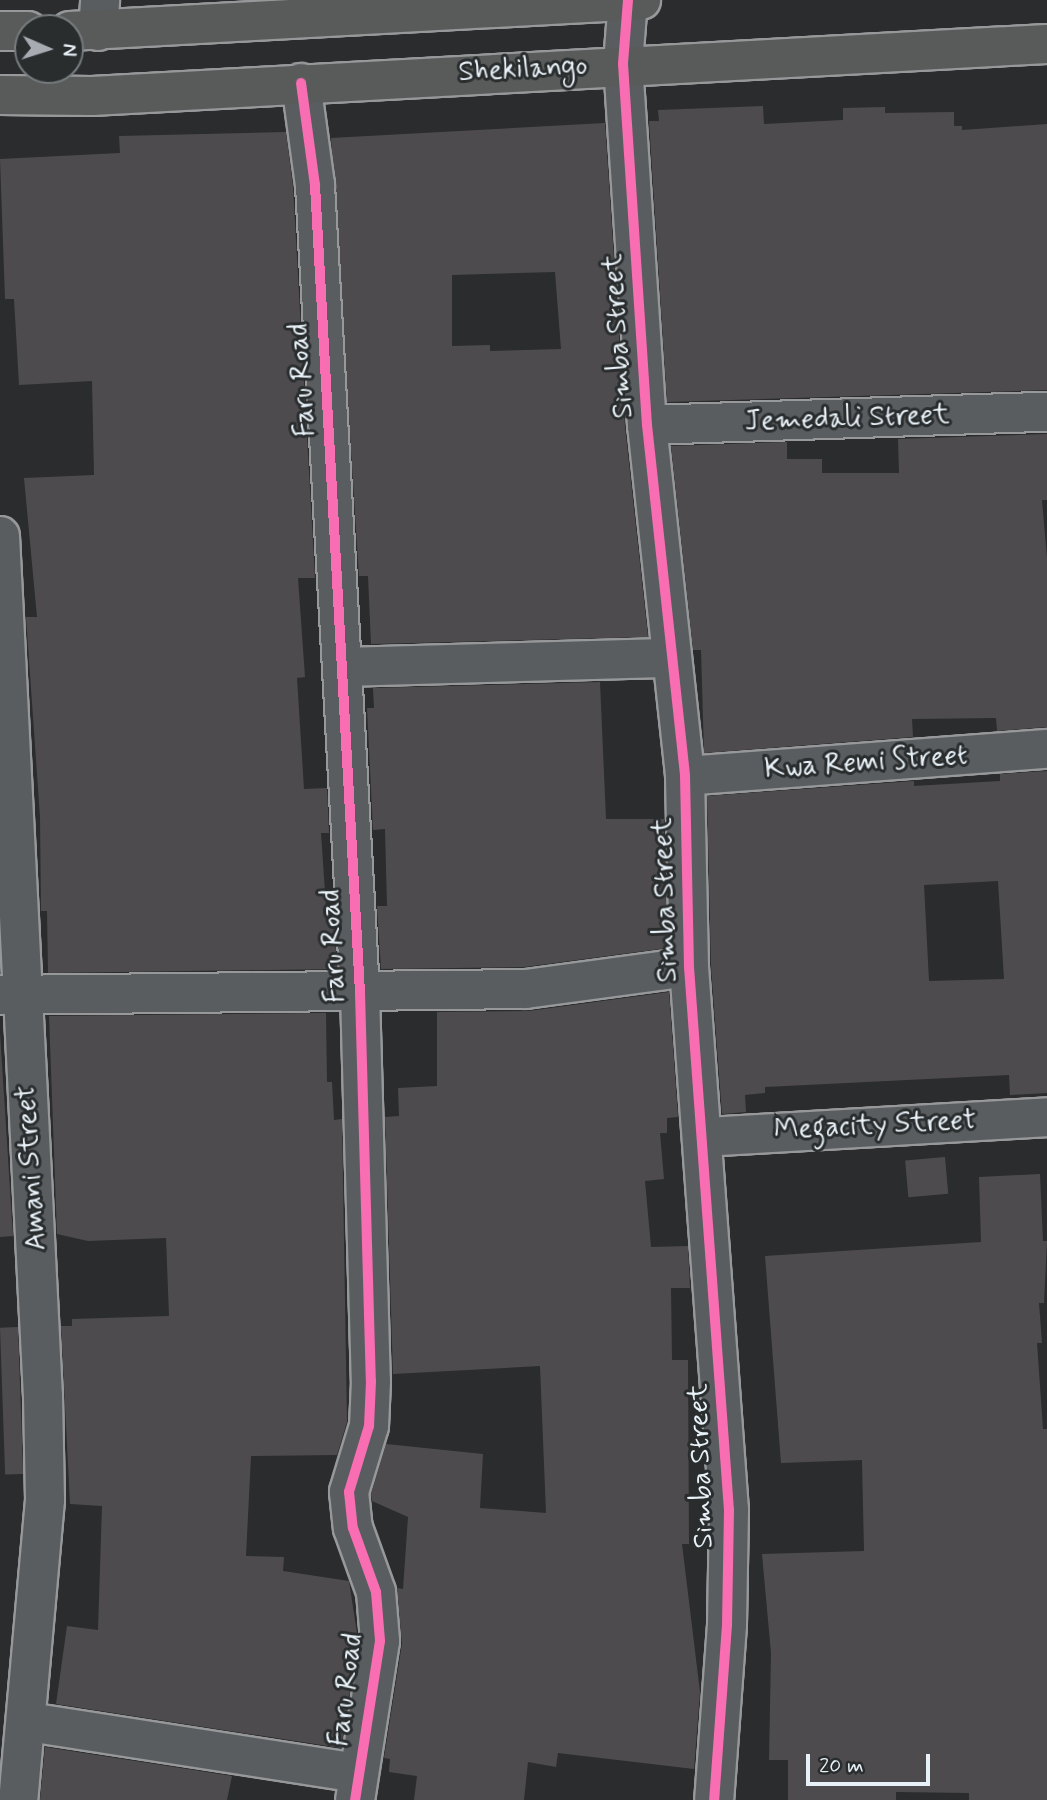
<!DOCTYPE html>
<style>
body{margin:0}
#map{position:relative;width:1047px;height:1800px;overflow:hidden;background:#2b2c2d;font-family:Mynerve,sans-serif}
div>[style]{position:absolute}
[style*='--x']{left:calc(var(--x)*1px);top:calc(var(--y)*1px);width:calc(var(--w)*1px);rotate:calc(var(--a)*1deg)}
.building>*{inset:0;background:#4e4b4e;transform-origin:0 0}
.roads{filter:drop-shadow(2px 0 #96989a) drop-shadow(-2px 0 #96989a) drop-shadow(0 2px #96989a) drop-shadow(0 -2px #96989a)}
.minor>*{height:38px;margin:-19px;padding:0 19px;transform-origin:19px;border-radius:19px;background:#5a5d60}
.major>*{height:38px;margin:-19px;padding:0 19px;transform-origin:19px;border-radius:19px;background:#585b59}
.cycleway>*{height:10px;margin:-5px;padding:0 5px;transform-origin:5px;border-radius:5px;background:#f96db3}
span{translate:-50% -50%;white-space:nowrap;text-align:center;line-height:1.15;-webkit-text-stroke:6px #2a2d2e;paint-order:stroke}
.street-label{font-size:28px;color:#e8f1f8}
.north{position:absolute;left:14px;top:14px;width:70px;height:70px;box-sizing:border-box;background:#2a2d2e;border:2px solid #767b7f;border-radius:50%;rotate:93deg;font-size:19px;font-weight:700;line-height:28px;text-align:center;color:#e8f1f8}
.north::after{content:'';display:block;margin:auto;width:24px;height:32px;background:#a6acb1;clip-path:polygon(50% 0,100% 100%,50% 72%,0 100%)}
.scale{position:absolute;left:806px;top:1754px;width:124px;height:32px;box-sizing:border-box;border:4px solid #e8f1f8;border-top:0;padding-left:9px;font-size:21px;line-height:24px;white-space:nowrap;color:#e8f1f8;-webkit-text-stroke:5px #2a2d2e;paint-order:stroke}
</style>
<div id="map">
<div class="building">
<i style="clip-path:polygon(763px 106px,764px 124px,843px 120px,843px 108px,885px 107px,885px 113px,954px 112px,954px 126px,962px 126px,962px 130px,1047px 124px,1047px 390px,667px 402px,649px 121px,659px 121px,658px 110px)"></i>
<i style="clip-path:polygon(evenodd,605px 123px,625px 427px,648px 637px,371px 644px,368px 576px,359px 576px,331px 138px,605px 123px,555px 272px,561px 349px,490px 351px,490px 345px,452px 346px,452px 275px,555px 272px)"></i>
<i style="clip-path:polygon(286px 132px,293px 187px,315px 578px,298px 578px,305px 677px,297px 678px,304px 789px,327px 788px,329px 833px,321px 833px,326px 907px,333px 907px,337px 969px,48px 973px,47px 911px,41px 911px,40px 817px,26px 617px,37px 617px,24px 478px,94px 475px,92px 381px,19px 385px,14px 299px,5px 299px,0 159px,120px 153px,119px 136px)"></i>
<i style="clip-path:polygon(1047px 434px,1047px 500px,1042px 500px,1047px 558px,1047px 727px,997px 731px,996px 718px,912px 719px,913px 737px,704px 753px,701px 650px,693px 650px,671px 446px,787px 442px,787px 459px,822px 459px,822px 473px,899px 473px,898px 439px)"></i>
<i style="clip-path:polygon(600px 682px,606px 819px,664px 819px,667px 948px,524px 967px,381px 969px,377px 906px,387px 906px,385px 829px,373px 830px,367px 708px,374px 708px,373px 688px)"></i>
<i style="clip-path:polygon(evenodd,1047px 771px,1047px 1093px,1010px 1095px,1009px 1075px,765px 1087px,765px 1093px,745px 1095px,746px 1112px,722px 1114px,711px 966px,707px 796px,914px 781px,914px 786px,1000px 781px,1000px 774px,1047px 771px,998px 881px,1004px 979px,929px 981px,924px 885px,998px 881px)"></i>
<i style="clip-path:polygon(669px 992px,678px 1117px,667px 1118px,667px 1133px,660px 1133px,664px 1179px,645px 1181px,651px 1247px,688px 1246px,690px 1288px,671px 1288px,672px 1360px,688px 1360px,689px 1544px,682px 1544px,700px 1692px,694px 1769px,558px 1753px,556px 1767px,528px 1762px,524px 1800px,414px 1800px,417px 1776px,389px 1772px,390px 1759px,384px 1758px,402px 1644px,397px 1588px,403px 1589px,408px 1517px,372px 1501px,371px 1494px,386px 1444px,483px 1454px,480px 1508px,546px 1513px,540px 1366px,393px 1374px,385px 1117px,399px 1116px,398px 1088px,437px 1086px,437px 1012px,529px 1011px)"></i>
<i style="clip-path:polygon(326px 1013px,327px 1082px,332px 1082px,334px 1120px,342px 1119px,347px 1422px,337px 1455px,251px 1456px,246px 1556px,284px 1557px,283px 1571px,349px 1581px,358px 1640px,341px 1748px,56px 1704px,67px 1626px,98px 1630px,102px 1506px,70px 1504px,61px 1326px,72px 1326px,72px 1319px,169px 1316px,166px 1238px,88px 1241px,57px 1234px,49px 1016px)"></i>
<i style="clip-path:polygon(0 1033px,13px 1236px,0 1237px)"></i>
<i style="left:945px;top:1157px;width:37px;height:40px;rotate:85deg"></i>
<i style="clip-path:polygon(1040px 1174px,1043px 1241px,1047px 1241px,1044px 1303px,1039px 1303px,1042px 1343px,1037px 1343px,1043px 1429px,1047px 1429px,1047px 1800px,969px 1800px,969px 1793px,896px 1792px,896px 1800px,788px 1800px,788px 1760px,769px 1760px,771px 1653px,762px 1554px,864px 1551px,862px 1460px,781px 1463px,765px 1256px,981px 1242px,979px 1177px)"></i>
<i style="left:18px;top:1327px;width:147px;height:18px;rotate:88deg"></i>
<i style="clip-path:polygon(45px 1747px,232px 1776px,227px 1800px,40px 1800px)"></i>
</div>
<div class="roads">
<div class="minor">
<i style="--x:628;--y:0;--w:64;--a:94.5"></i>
<i style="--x:623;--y:64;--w:362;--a:86.2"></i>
<i style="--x:647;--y:425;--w:353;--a:83.8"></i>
<i style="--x:685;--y:776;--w:191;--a:88.8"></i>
<i style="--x:689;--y:967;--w:544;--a:85.79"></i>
<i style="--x:729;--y:1510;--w:115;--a:91"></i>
<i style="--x:727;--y:1625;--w:175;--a:94.2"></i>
<i style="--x:98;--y:31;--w:31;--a:-86"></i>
<i style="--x:301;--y:83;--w:103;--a:82.2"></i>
<i style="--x:315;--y:185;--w:809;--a:86.81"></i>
<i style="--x:360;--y:993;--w:388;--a:88.4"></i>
<i style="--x:371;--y:1381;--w:45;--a:92.5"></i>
<i style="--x:369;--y:1426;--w:69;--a:106.9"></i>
<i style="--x:349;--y:1492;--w:36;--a:84"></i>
<i style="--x:353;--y:1528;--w:68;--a:70.2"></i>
<i style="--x:376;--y:1592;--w:49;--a:85.3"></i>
<i style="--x:380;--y:1641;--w:161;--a:98.9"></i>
<i style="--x:647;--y:425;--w:400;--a:-1.9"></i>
<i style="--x:0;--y:536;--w:861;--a:87.14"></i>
<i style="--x:43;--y:1396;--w:104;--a:88.9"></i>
<i style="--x:45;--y:1500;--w:301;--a:95.1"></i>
<i style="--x:344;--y:667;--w:328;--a:-1.6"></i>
<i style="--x:685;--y:776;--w:363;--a:-4.3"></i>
<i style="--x:0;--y:995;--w:526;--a:-0.65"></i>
<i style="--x:526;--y:989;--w:164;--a:-7.7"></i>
<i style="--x:704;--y:1137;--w:344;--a:-3.3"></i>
<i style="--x:28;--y:1722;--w:334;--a:8.8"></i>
</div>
<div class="major">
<i style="--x:0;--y:31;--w:28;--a:0"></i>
<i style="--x:70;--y:31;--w:572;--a:-3.11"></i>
<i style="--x:0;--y:95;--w:92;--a:0.6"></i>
<i style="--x:92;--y:96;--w:956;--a:-3.12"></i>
</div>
</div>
<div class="cycleway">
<i style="--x:628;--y:0;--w:64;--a:94.5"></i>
<i style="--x:623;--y:64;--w:362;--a:86.2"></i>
<i style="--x:647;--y:425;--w:353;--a:83.8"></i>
<i style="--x:685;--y:776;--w:191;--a:88.8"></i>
<i style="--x:689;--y:967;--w:544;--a:85.79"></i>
<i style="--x:729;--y:1510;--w:115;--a:91"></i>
<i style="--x:727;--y:1625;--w:175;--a:94.2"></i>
<i style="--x:301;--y:83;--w:103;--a:82.2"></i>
<i style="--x:315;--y:185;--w:809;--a:86.81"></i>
<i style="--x:360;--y:993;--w:388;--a:88.4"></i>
<i style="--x:371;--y:1381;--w:45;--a:92.5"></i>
<i style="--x:369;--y:1426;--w:69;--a:106.9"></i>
<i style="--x:349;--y:1492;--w:36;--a:84"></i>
<i style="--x:353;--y:1528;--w:68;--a:70.2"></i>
<i style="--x:376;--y:1592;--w:49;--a:85.3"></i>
<i style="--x:380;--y:1641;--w:161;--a:98.9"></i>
</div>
<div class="street-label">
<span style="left:523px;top:70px;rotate:-3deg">Shekilango</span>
<span style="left:619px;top:336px;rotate:-94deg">Simba Street</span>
<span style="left:303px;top:380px;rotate:-94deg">Faru Road</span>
<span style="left:847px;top:419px;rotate:-2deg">Jemedali Street</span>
<span style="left:866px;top:763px;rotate:-4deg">Kwa Remi Street</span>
<span style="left:666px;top:900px;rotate:-92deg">Simba Street</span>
<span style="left:334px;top:946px;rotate:-93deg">Faru Road</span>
<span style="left:875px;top:1126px;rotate:-3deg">Megacity Street</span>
<span style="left:32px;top:1168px;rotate:-94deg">Amani Street</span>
<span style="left:702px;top:1466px;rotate:-92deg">Simba Street</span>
<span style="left:347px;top:1690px;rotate:-83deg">Faru Road</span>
</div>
<div class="north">N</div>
<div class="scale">20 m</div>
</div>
